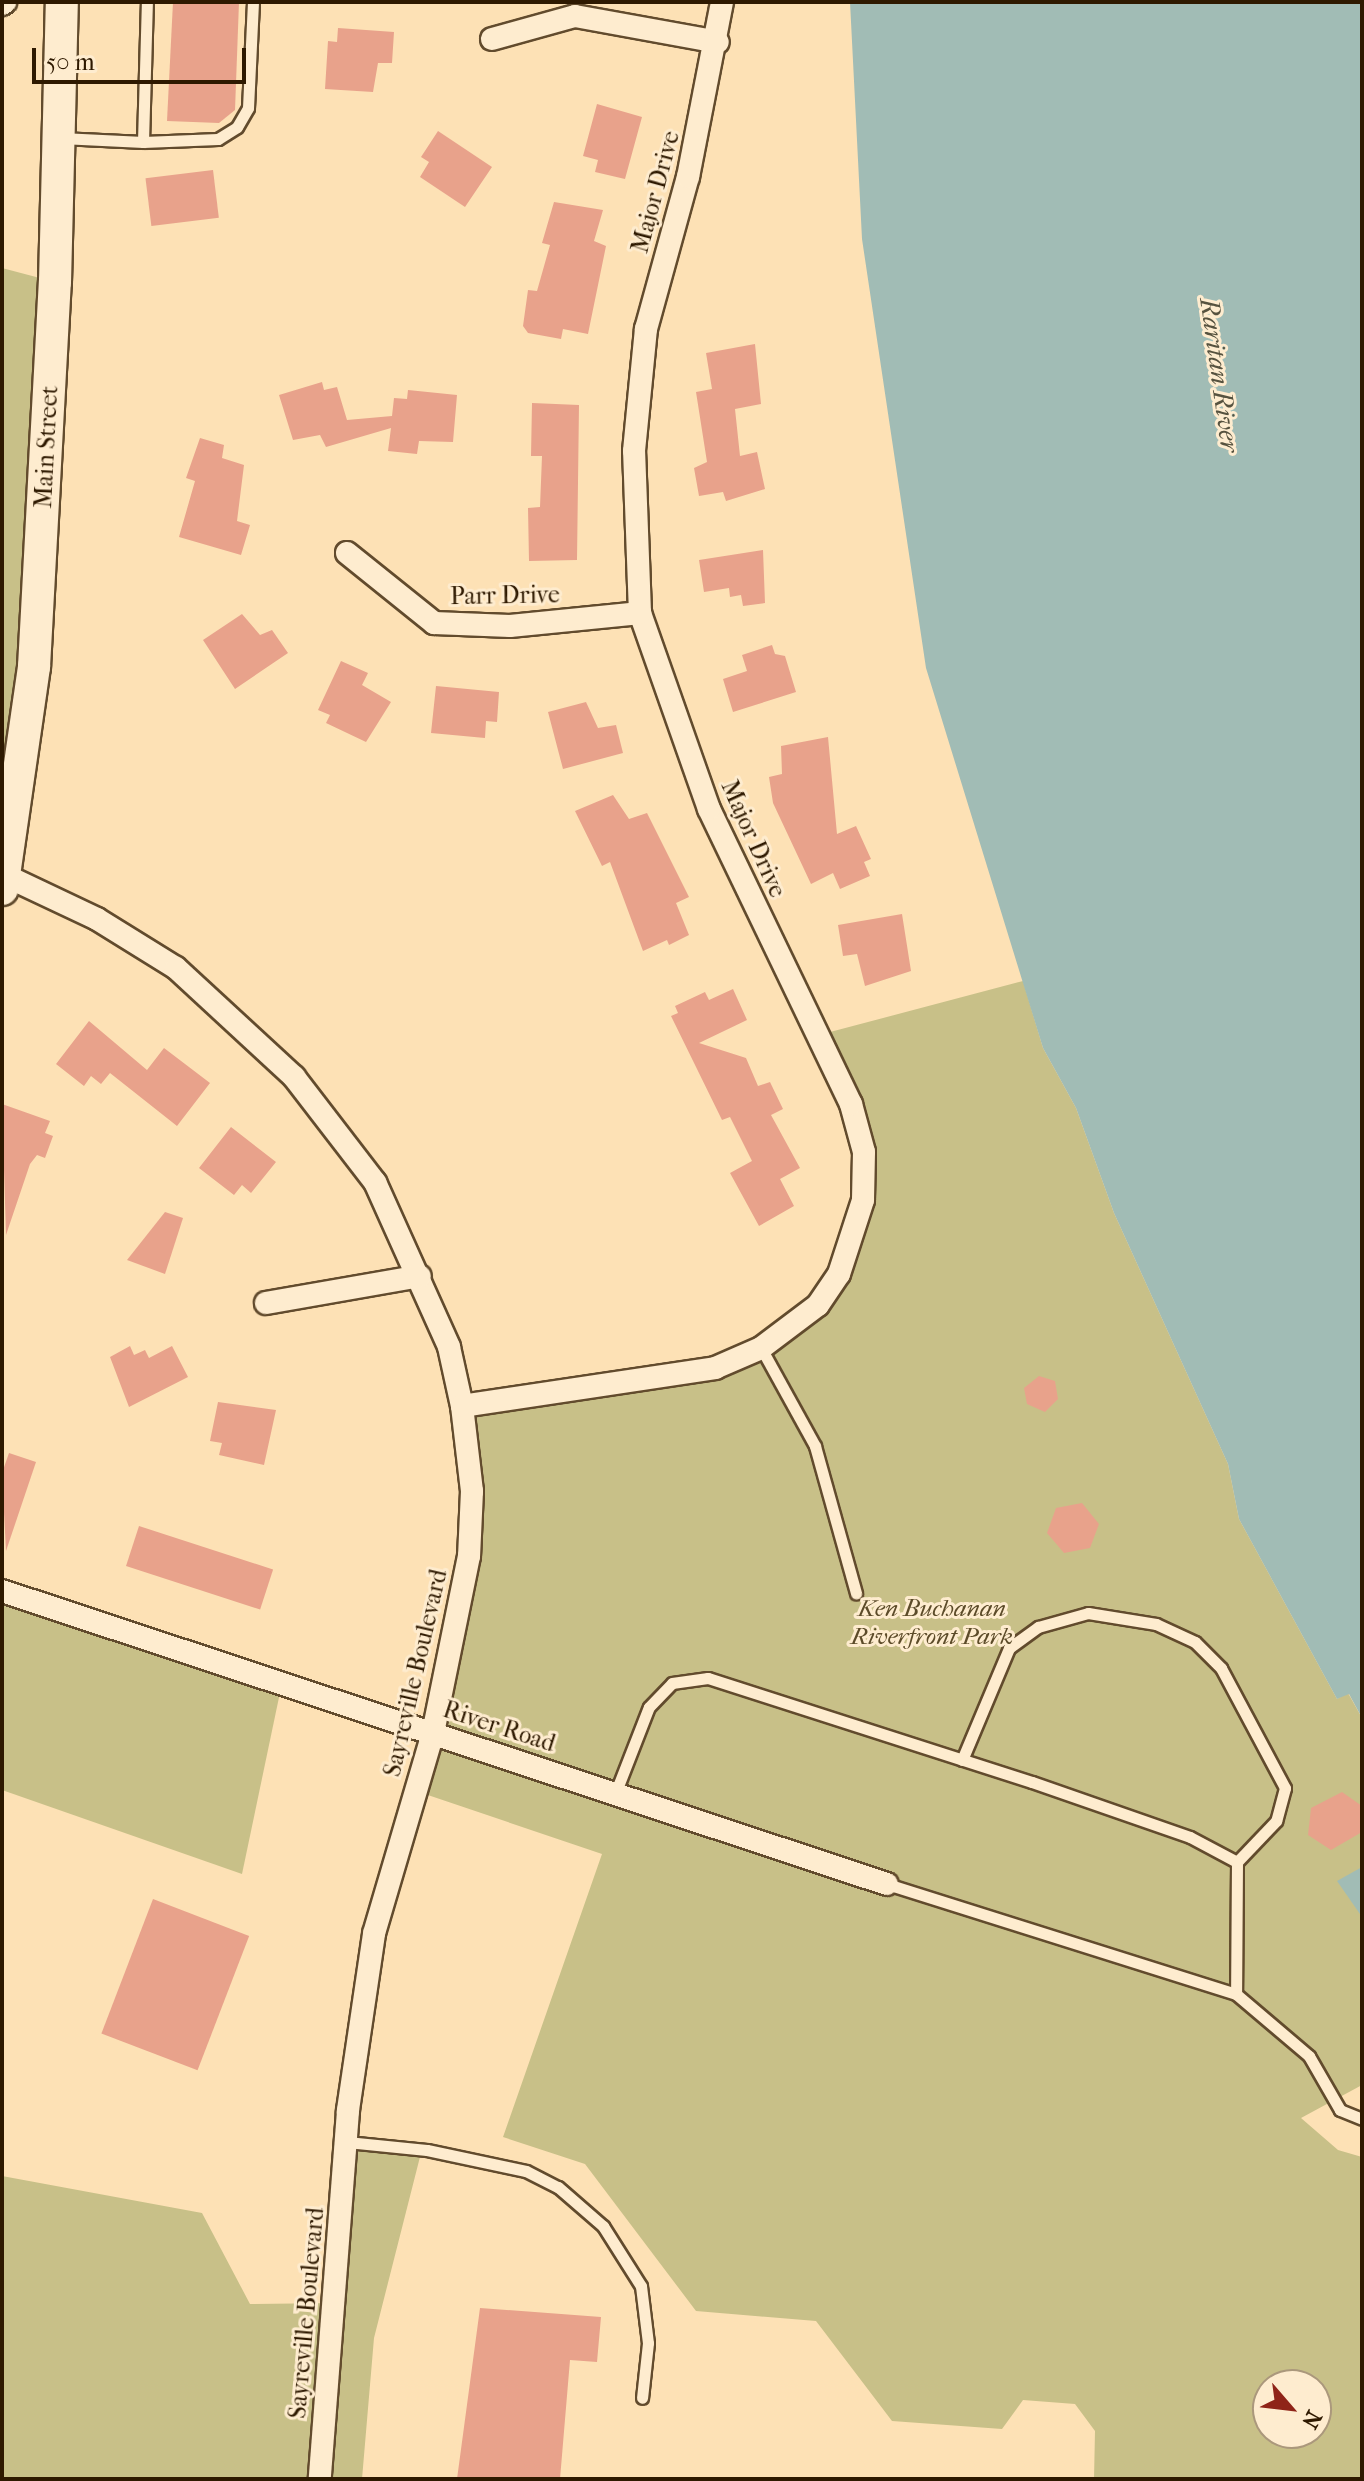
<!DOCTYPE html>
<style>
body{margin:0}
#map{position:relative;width:1364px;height:2481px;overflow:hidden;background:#fde1b5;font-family:"IM FELL French Canon",serif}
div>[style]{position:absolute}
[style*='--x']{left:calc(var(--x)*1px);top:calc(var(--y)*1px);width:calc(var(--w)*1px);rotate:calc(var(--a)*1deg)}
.green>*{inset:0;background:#c8c088}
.water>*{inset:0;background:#a1bcb5}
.building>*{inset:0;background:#e8a28b;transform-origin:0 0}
.roads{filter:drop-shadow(2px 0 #624b2d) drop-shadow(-2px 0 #624b2d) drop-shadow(0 2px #624b2d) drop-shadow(0 -2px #624b2d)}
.service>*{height:11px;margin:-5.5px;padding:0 5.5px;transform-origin:5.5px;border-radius:5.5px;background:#feeccf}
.minor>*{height:22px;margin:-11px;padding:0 11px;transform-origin:11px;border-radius:11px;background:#feeccf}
.secondary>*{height:32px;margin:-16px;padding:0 16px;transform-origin:16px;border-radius:16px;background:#feeccf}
span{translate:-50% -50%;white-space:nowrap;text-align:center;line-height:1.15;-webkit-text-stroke:6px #feeccf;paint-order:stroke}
.street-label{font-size:24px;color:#2e1900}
.park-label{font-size:24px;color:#5c4b29;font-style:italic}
.water-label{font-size:26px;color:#56523f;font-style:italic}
.frame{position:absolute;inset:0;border:4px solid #2e1900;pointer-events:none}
.north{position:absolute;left:1252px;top:2369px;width:80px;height:80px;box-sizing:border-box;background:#feeccf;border:2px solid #ab987c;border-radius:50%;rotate:118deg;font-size:22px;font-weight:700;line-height:32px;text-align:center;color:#2e1900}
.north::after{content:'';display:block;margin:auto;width:28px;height:36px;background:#8f2418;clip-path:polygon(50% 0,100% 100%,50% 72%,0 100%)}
.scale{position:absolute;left:32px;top:48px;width:214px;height:36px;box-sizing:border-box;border:4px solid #2e1900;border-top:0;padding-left:10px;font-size:24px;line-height:28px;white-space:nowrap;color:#2e1900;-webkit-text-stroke:6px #feeccf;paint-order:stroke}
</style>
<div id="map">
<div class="green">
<i style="clip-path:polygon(2px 268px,55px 282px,48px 451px,2px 829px)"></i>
<i style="clip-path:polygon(evenodd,1023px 981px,1043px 1048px,1076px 1108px,1114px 1213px,1228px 1464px,1239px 1519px,1337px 1699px,1348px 1693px,1362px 1718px,1362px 2085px,1301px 2118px,1338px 2150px,1362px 2157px,1362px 2479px,1094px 2479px,1095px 2431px,1075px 2404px,1023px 2400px,1002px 2429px,892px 2421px,816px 2321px,696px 2311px,585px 2164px,503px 2137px,602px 1854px,416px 1791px,460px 1619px,462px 1406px,761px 1348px,839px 1274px,864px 1152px,815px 1036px,1023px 981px,1268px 2385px,1316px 2385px,1316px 2433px,1268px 2433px,1268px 2385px)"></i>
<i style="clip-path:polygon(2px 1591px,282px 1683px,242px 1874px,2px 1790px)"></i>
<i style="clip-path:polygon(347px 2142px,422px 2149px,374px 2338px,362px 2479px,2px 2479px,2px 2176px,202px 2213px,250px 2304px,334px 2303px)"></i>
</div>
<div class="water">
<i style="clip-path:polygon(850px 2px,1362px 2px,1362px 1718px,1349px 1694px,1337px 1699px,1239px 1519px,1228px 1464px,1114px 1213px,1076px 1108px,1043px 1048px,926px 668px,862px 239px)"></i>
<i style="clip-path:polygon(1362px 1867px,1362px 1917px,1337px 1881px)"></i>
</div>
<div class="building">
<i style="clip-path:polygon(173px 2px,239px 2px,235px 110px,219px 123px,167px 121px)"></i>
<i style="clip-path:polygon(338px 28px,394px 32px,392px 63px,378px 63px,373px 92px,325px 89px,328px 41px,337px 42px)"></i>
<i style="clip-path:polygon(597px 104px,642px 117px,625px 179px,595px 172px,598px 160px,583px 156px)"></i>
<i style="clip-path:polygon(438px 131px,492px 167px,465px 207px,420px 177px,429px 162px,421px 157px)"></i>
<i style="left:213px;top:170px;width:48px;height:68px;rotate:83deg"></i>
<i style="clip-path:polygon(554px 202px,603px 210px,594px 241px,606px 246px,588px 334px,563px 329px,561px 339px,528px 333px,523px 326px,528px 290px,537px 291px,550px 245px,542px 243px)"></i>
<i style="clip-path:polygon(755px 344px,761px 404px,735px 409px,740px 456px,757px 452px,765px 489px,726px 501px,723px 492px,699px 496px,694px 468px,707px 462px,696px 392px,712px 389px,706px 353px)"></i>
<i style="clip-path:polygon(322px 382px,324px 390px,337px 387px,347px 420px,392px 416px,394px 398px,407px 399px,408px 390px,457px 395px,453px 442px,419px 441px,417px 454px,388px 451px,391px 428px,326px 447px,320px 435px,293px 440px,279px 395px)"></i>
<i style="clip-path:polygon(532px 403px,579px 405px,577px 560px,529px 561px,528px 508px,540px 507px,542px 456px,531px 456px)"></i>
<i style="clip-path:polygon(200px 438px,224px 445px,222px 458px,244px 465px,237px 521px,250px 525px,241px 555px,179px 537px,195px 481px,186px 478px)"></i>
<i style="clip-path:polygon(763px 550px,765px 603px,743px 606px,741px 595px,730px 597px,729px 588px,704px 592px,699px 560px)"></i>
<i style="clip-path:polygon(242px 614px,260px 635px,272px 630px,288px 653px,235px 689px,203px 640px)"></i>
<i style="clip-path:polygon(772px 645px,775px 654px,785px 656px,796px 692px,733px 712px,723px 679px,747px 671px,742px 655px)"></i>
<i style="clip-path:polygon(341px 661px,368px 673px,362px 685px,391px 702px,366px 742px,326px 723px,330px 715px,318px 710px)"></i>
<i style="clip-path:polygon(436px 686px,499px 692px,497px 722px,486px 721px,485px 738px,431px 733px)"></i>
<i style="clip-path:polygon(586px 702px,598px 728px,616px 725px,623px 753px,563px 769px,548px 712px)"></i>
<i style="clip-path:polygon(828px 737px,837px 834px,856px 826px,871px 859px,864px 862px,870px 876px,840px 889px,833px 873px,811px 884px,773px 803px,769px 777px,782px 774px,781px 746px)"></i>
<i style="clip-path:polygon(613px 795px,629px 819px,647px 813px,689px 897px,676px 903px,689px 935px,669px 945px,667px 940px,643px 951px,610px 862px,602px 866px,575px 811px)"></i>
<i style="clip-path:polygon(902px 914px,911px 971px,865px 986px,857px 954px,843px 956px,838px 925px)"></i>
<i style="clip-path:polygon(733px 989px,747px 1020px,699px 1043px,746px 1058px,758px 1086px,770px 1082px,783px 1109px,771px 1115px,800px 1168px,780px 1179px,794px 1206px,759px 1226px,730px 1173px,752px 1161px,730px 1117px,722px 1120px,671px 1016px,678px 1013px,675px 1006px,705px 992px,709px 1000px)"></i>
<i style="clip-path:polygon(89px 1021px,147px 1070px,164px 1048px,210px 1083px,177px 1126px,110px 1073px,101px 1084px,91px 1076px,84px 1086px,56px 1064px)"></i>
<i style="clip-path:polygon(2px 1104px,50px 1121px,45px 1133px,53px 1136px,45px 1158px,37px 1155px,30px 1164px,6px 1235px)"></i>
<i style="clip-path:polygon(231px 1127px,276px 1162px,251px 1193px,242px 1185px,234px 1195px,199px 1168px)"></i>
<i style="clip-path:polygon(165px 1212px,183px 1218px,165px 1274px,127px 1260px)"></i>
<i style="clip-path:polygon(130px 1346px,134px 1355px,145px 1350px,149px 1358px,172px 1346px,188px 1377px,129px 1407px,110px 1357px)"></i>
<i style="clip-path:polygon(1039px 1376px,1055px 1381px,1058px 1399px,1045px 1412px,1027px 1404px,1024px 1388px)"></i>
<i style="clip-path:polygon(218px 1402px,276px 1410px,264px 1465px,219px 1455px,222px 1443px,210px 1441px)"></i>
<i style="clip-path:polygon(9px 1453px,36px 1462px,6px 1551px,2px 1473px)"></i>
<i style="clip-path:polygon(1082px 1503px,1099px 1524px,1090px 1548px,1064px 1553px,1047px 1533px,1056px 1508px)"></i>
<i style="left:139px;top:1526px;width:141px;height:42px;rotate:18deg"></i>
<i style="clip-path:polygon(1342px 1792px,1362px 1806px,1362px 1832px,1331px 1850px,1308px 1835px,1311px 1808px)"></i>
<i style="left:153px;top:1899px;width:103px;height:144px;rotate:21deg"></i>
<i style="clip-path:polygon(480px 2308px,601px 2317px,597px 2362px,570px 2360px,560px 2479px,457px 2479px)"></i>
</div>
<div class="roads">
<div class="service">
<i style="--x:61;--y:138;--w:82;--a:2.8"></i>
<i style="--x:143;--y:142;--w:140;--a:-88.4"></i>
<i style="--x:143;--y:142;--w:75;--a:-2.3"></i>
<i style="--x:218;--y:139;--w:22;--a:-32"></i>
<i style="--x:237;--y:127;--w:22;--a:-60"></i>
<i style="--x:248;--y:108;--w:106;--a:-87.3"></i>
<i style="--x:761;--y:1348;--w:112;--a:61.1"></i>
<i style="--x:815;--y:1446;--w:153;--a:74.4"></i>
<i style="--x:962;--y:1760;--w:121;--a:-67.2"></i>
<i style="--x:1009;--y:1648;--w:36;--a:-36"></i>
<i style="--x:1038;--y:1627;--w:52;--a:-15.6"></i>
<i style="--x:1088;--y:1613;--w:69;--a:9.2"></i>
<i style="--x:1156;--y:1624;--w:43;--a:24.8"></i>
<i style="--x:1195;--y:1642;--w:37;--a:45"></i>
<i style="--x:1221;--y:1668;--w:136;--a:61.9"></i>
<i style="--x:1285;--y:1788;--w:34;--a:105"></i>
<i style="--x:1276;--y:1821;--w:57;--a:133.6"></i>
<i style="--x:615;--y:1794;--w:93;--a:-68.7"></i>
<i style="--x:649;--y:1707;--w:33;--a:-46"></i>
<i style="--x:672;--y:1683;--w:36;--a:-8"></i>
<i style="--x:708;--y:1678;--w:340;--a:17.8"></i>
<i style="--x:1032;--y:1782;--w:167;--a:19.2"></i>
<i style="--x:1190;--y:1837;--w:53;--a:28"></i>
<i style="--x:1237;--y:1862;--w:132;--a:90.4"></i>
<i style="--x:887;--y:1884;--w:366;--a:17.5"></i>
<i style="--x:1236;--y:1994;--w:96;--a:40.3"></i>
<i style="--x:1309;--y:2056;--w:62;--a:60.1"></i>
<i style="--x:1340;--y:2110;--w:24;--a:22"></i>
<i style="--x:347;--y:2142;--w:80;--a:5.7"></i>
<i style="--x:427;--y:2150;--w:101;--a:12"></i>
<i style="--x:526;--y:2171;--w:36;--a:27"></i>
<i style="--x:558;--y:2187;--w:60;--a:40.9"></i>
<i style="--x:603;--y:2226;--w:71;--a:57.7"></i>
<i style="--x:641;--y:2286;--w:57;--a:83"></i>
<i style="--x:648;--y:2343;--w:55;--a:96.2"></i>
</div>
<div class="minor">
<i style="--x:2;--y:4;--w:4;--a:-34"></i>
<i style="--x:492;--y:39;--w:86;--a:-15.5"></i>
<i style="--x:575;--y:16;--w:145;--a:10.3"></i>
<i style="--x:347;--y:553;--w:112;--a:38.8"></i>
<i style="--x:434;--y:623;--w:76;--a:2.3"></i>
<i style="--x:510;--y:626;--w:131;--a:-5.7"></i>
<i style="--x:2;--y:874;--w:105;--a:25.3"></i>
<i style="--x:97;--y:919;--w:93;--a:31.8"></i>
<i style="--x:176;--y:968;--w:161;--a:42.7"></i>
<i style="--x:294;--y:1077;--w:133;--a:52.4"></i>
<i style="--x:375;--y:1182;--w:181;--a:65.8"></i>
<i style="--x:449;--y:1347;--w:60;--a:77.6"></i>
<i style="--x:462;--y:1406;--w:86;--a:83.3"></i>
<i style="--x:472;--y:1491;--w:65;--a:92.6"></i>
<i style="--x:469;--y:1556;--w:181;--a:101.5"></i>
<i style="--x:433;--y:1733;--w:209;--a:106.4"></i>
<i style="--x:374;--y:1934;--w:179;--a:98.4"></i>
<i style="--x:348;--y:2111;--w:369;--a:94.4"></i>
<i style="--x:266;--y:1303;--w:156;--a:-9.9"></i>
<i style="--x:462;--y:1406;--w:256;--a:-8.5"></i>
<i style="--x:715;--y:1368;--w:50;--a:-23.5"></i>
<i style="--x:761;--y:1348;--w:71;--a:-37"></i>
<i style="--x:818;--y:1305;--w:37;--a:-56"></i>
<i style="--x:839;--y:1274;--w:78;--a:-72"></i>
<i style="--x:863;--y:1200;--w:48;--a:-88.8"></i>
<i style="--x:864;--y:1152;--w:50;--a:-105.2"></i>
<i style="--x:851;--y:1104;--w:327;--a:-115.7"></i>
<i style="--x:709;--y:809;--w:208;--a:-109.4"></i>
<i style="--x:640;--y:613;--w:162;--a:-92.1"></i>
<i style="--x:634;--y:451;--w:123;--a:-84.4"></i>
<i style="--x:646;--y:329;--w:158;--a:-74.6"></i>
<i style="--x:688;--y:177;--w:178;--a:-79"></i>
<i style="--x:2;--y:1591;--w:932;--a:18.32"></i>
</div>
<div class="secondary">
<i style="--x:2;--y:889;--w:224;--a:-81.8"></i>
<i style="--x:34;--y:667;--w:386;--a:-86.9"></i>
<i style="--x:55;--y:282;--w:280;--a:-88.6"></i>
</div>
</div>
<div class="street-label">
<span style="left:656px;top:192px;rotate:-75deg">Major Drive</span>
<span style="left:47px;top:447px;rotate:-87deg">Main Street</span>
<span style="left:505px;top:596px;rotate:-1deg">Parr Drive</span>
<span style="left:753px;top:839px;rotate:66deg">Major Drive</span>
<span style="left:416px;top:1673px;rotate:-77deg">Sayreville Boulevard</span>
<span style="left:499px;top:1727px;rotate:18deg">River Road</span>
<span style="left:307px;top:2313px;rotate:-85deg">Sayreville Boulevard</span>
</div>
<div class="park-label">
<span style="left:932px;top:1623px">Ken Buchanan<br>Riverfront Park</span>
</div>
<div class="water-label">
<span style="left:1219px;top:375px;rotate:82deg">Raritan River</span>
</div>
<div class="frame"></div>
<div class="north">N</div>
<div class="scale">50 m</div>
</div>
